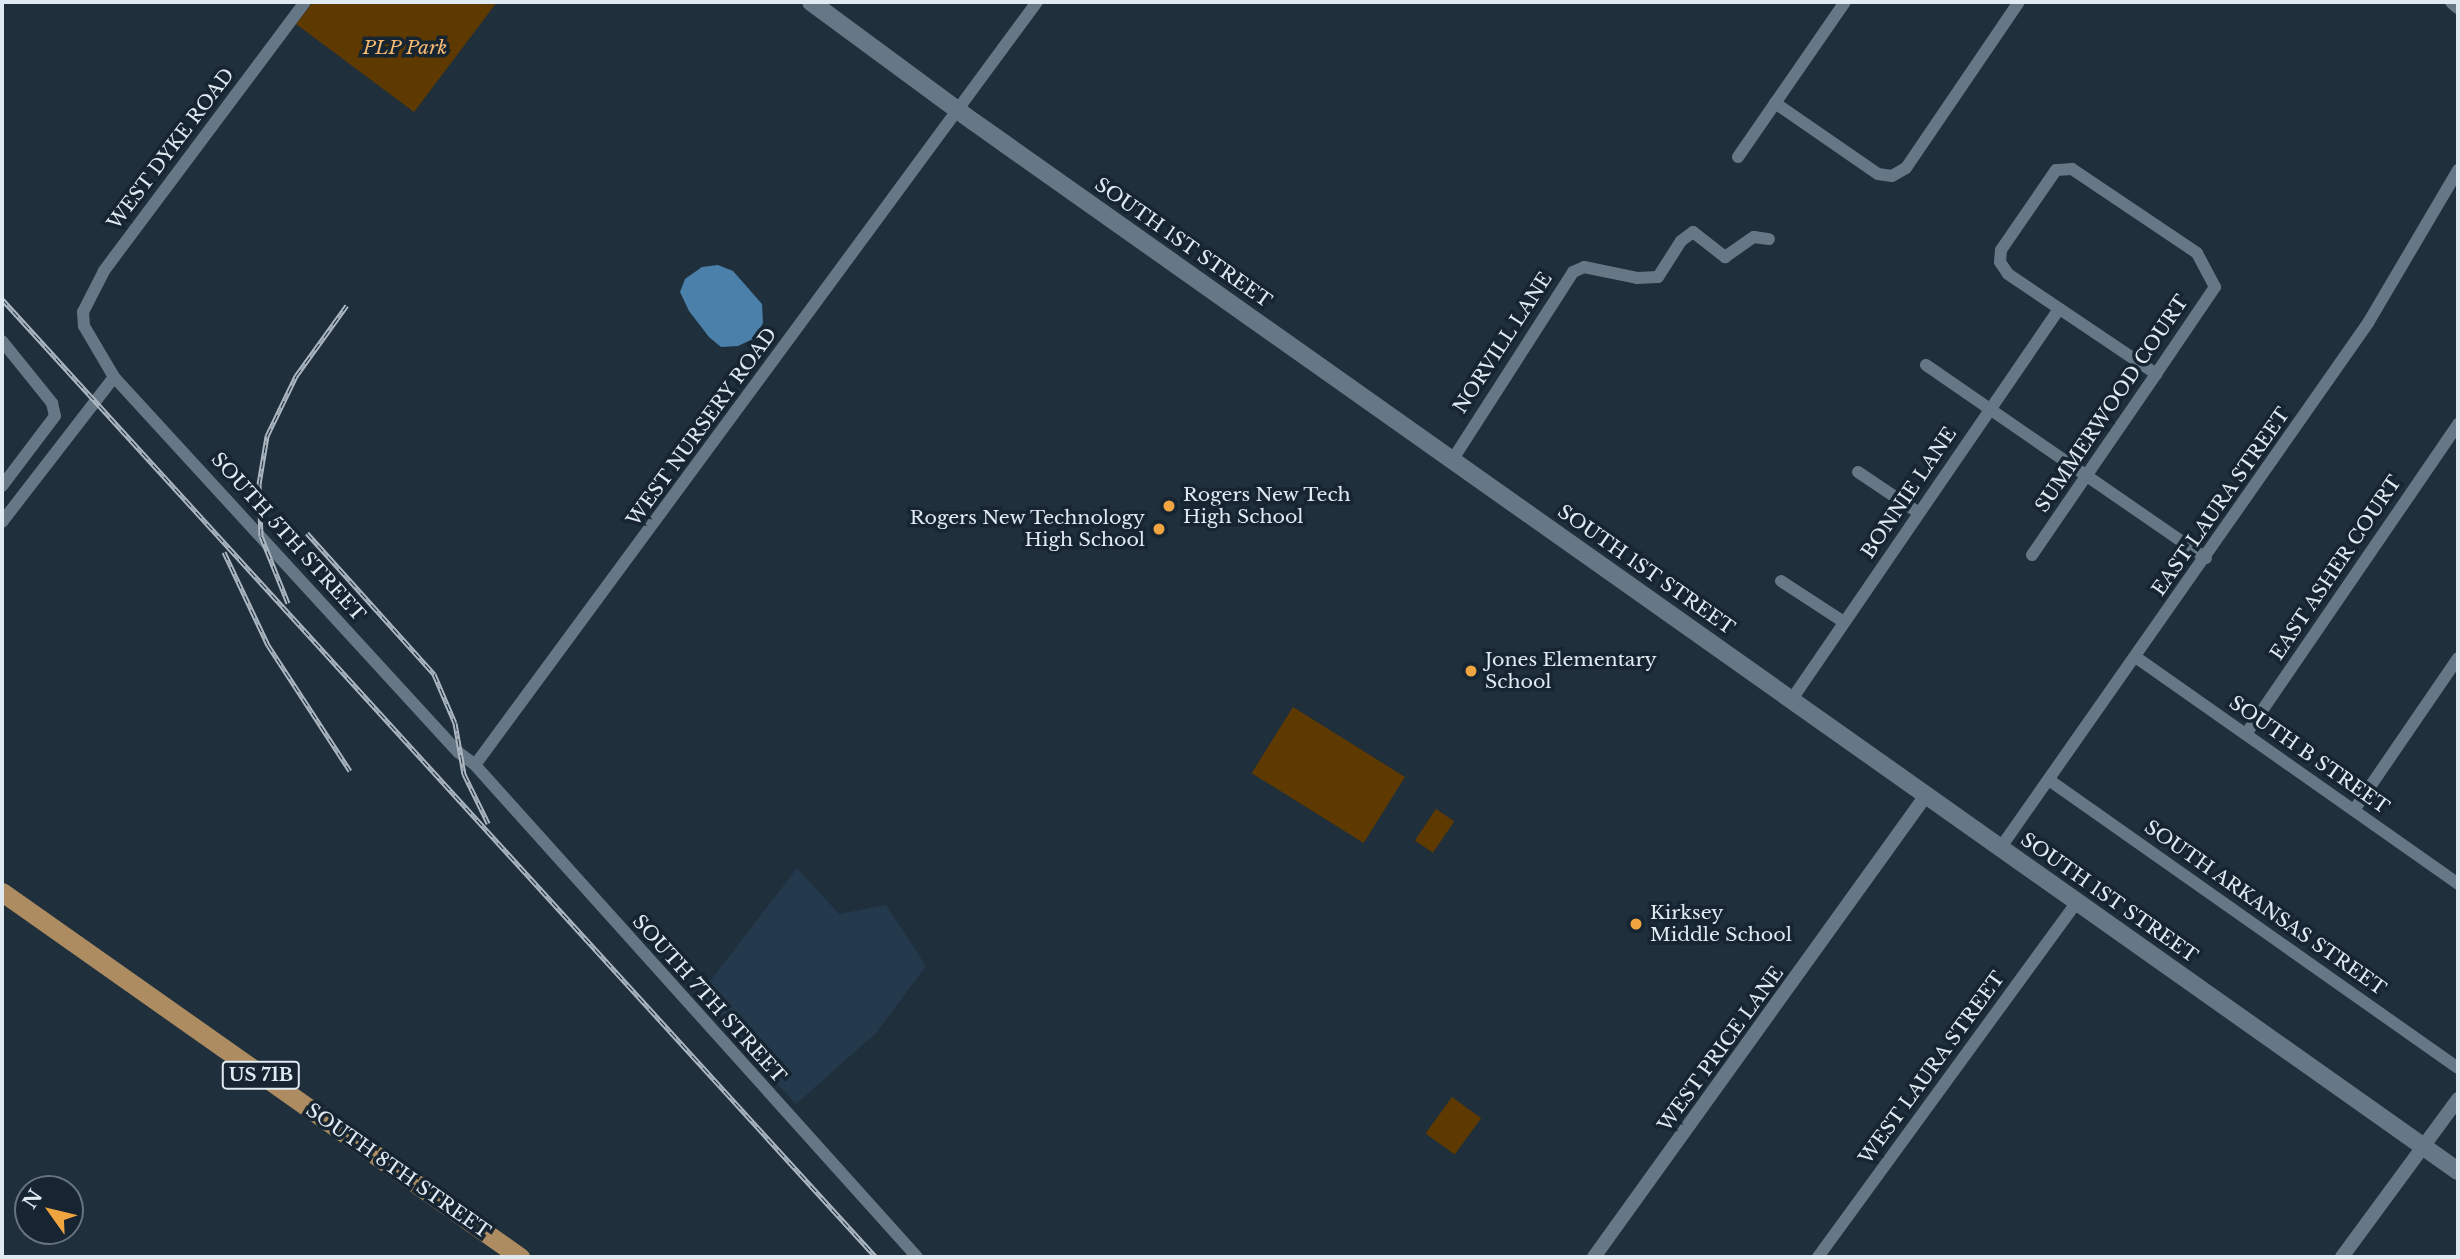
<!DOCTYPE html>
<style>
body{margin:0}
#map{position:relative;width:2460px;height:1259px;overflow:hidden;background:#1f2f3c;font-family:"Libre Baskerville",serif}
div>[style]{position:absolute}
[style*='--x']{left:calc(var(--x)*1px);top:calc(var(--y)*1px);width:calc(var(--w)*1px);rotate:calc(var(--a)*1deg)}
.built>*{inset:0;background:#24394b}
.green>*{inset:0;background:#5e3900;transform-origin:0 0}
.water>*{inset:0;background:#4a80a9}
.minor>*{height:12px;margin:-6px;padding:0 6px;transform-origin:6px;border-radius:6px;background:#667886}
.tertiary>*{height:14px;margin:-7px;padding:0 7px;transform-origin:7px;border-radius:7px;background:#667886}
.secondary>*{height:18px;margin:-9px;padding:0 9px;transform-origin:9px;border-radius:9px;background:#667886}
.primary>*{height:19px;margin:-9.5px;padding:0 9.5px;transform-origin:9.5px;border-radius:9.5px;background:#ac8c60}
.rail>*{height:5px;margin-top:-2.5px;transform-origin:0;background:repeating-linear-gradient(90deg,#162531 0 8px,#acb8c1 0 16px);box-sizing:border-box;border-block:2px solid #acb8c1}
.dots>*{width:19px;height:19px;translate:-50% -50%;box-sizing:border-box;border:4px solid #162531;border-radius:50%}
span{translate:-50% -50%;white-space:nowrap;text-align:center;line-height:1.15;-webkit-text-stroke:7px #162531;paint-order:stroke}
.shield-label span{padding:2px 5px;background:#162531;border:2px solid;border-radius:5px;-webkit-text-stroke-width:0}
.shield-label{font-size:18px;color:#e0eaf2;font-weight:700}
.park-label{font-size:19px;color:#f8ba71;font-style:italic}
.street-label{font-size:19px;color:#e0eaf2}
.poi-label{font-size:19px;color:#e0eaf2}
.left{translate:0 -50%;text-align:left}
.right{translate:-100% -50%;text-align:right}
.frame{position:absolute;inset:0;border:4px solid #e0eaf2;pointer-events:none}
.north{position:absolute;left:14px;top:1175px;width:70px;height:70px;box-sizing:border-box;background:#162531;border:2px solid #67747e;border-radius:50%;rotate:304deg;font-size:19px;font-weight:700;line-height:28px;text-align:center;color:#e0eaf2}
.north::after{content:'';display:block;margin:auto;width:24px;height:32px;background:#f1a540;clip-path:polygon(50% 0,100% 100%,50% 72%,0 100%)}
</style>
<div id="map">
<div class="built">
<i style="clip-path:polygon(797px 868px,839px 914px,886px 905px,926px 966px,876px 1033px,796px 1104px,697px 998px)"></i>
</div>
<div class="green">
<i style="clip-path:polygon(313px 2px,497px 2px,414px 112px,296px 24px)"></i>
<i style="left:1293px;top:707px;width:132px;height:78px;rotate:32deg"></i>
<i style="left:1436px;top:809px;width:22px;height:38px;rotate:34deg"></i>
<i style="left:1452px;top:1097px;width:36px;height:45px;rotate:36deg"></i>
</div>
<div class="water">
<i style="clip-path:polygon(718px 265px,733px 271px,762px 304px,763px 323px,755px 338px,738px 346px,721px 347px,709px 337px,689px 311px,680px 292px,685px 279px,702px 267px)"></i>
</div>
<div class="minor">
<i style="--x:305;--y:2;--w:336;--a:126.8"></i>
<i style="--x:104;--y:271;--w:46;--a:117.1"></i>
<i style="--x:83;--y:312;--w:14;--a:86"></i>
<i style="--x:84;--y:326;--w:59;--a:59.5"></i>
<i style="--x:114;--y:377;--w:509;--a:47.47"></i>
<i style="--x:458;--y:752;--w:21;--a:37"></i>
<i style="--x:475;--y:765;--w:661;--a:48.06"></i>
<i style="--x:1775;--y:103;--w:125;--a:34.6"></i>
<i style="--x:1878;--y:174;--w:14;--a:8"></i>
<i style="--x:1892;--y:176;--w:16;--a:-30"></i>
<i style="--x:1906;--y:168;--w:201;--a:-55.8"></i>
<i style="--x:1738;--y:157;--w:188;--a:-55.4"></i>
<i style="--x:2;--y:341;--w:80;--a:51.1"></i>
<i style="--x:52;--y:403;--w:13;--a:77"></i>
<i style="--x:55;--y:416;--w:88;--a:127.1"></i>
<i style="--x:1926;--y:365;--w:340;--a:34.6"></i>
<i style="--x:1453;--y:459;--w:222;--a:-57.3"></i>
<i style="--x:1573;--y:272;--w:12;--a:-24"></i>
<i style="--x:1584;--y:267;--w:54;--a:11.7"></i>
<i style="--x:1637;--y:278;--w:21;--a:-3"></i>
<i style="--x:1658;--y:277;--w:43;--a:-57.4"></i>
<i style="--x:1681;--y:241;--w:15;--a:-37"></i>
<i style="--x:1693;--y:232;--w:41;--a:38"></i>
<i style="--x:1725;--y:257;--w:35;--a:-35"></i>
<i style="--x:1754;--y:237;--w:15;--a:8"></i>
<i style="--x:1858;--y:472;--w:73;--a:33.9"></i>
<i style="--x:2;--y:522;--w:183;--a:-52.3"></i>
<i style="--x:2032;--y:555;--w:96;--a:-55.6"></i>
<i style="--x:2086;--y:476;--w:124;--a:-55.5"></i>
<i style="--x:2156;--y:374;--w:105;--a:-55.9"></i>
<i style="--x:2215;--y:287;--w:38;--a:-118"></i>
<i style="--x:2197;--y:253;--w:151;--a:-146.1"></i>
<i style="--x:2072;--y:169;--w:16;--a:176"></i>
<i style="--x:2056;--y:170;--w:97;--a:124.5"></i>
<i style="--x:2001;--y:250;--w:12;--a:95"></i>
<i style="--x:2000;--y:262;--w:14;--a:56"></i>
<i style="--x:2008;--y:274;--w:179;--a:34"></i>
<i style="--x:1781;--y:581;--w:75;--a:33.1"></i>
<i style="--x:2137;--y:658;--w:393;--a:35.1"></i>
<i style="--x:1792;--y:699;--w:471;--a:-55.6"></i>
<i style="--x:2246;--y:734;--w:376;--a:-55.6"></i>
<i style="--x:475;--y:765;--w:948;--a:-53.63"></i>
<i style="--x:2049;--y:780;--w:500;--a:35.15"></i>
<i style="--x:2354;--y:810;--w:184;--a:-55.6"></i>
<i style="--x:2001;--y:847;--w:640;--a:-54.99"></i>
<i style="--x:2368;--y:323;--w:178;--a:-59.5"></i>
<i style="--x:1818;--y:1257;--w:441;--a:-53.9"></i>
</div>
<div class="tertiary">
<i style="--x:2452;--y:2;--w:8;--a:40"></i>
<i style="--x:1594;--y:1257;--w:570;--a:-54.28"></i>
<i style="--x:2342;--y:1257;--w:196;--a:-53.7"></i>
</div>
<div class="secondary">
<i style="--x:811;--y:2;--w:202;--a:36.4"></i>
<i style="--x:974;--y:122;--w:1817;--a:35.26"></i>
</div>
<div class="primary">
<i style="--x:2;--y:892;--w:634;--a:35.17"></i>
</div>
<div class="rail">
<i style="--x:2;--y:299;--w:1297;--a:47.63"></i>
<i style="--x:307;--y:533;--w:190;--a:48"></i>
<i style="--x:434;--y:674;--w:53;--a:66.8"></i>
<i style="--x:455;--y:723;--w:52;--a:80"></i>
<i style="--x:464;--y:774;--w:55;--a:63.9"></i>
<i style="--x:224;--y:552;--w:103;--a:64.7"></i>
<i style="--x:268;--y:645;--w:150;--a:56.9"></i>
<i style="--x:288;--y:603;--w:72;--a:-111.9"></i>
<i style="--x:261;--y:536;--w:52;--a:-92.2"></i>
<i style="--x:259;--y:484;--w:49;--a:-80.5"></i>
<i style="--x:267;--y:436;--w:67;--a:-64.2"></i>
<i style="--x:296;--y:376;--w:87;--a:-54.3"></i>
</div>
<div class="dots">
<i style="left:1169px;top:506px;background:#f1a540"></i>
<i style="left:1159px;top:529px;background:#f1a540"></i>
<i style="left:1471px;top:671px;background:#f1a540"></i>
<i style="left:1636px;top:924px;background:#f1a540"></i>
</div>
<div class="shield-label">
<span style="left:261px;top:1075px">US 71B</span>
</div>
<div class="park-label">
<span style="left:405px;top:48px">PLP Park</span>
</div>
<div class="street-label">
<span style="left:171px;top:149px;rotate:-53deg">WEST DYKE ROAD</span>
<span style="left:1183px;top:243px;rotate:35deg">SOUTH 1ST STREET</span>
<span style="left:1503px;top:343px;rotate:-57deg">NORVILL LANE</span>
<span style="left:2112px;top:404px;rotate:-56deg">SUMMERWOOD COURT</span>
<span style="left:702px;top:427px;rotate:-54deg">WEST NURSERY ROAD</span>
<span style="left:1909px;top:493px;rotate:-56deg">BONNIE LANE</span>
<span style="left:2221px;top:502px;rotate:-55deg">EAST LAURA STREET</span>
<span style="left:288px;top:537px;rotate:48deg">SOUTH 5TH STREET</span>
<span style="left:2336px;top:568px;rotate:-56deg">EAST ASHER COURT</span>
<span style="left:1646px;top:570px;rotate:35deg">SOUTH 1ST STREET</span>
<span style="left:2309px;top:755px;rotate:35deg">SOUTH B STREET</span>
<span style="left:2109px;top:898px;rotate:35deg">SOUTH 1ST STREET</span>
<span style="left:2265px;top:908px;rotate:35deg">SOUTH ARKANSAS STREET</span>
<span style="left:709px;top:999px;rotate:48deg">SOUTH 7TH STREET</span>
<span style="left:1721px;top:1049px;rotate:-54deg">WEST PRICE LANE</span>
<span style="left:1932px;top:1068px;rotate:-54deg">WEST LAURA STREET</span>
<span style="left:398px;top:1171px;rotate:35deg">SOUTH 8TH STREET</span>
</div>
<div class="poi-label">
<span class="left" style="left:1183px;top:506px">Rogers New Tech<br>High School</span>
<span class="right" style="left:1145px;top:529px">Rogers New Technology<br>High School</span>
<span class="left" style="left:1485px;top:671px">Jones Elementary<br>School</span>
<span class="left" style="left:1650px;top:924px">Kirksey<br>Middle School</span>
</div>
<div class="frame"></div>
<div class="north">N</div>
</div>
